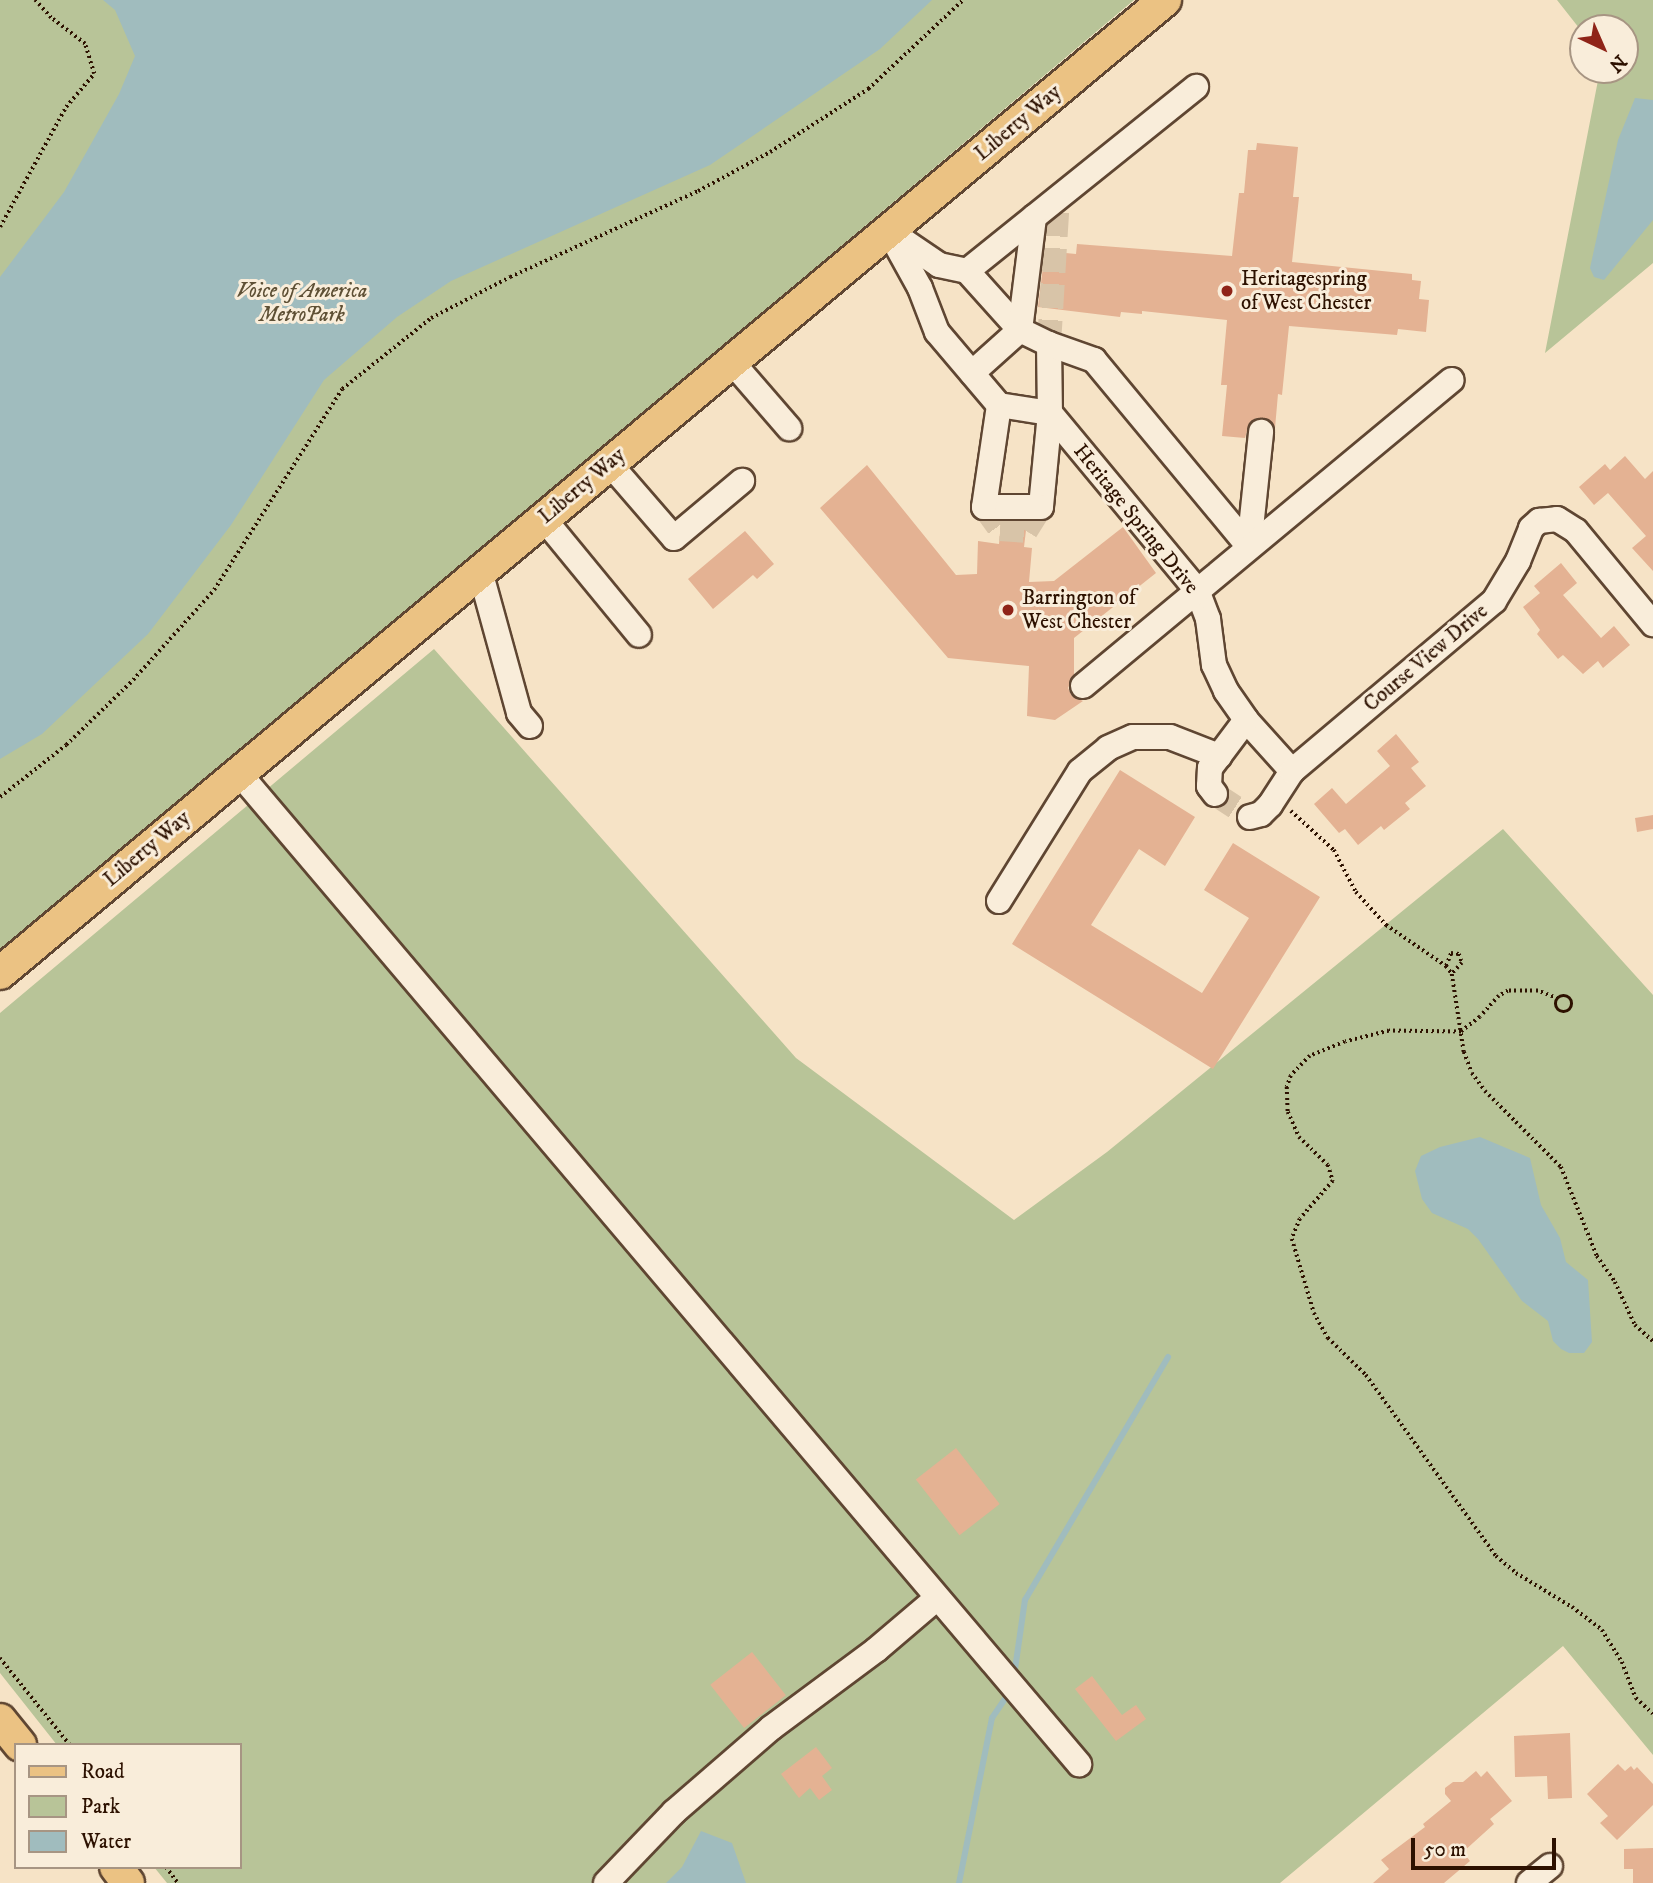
<!DOCTYPE html>
<style>
body{margin:0}
#map{position:relative;width:1653px;height:1883px;overflow:hidden;background:#f6e3c6;font-family:"IM FELL DW Pica",serif}
div>[style]{position:absolute}
[style*='--x']{left:calc(var(--x)*1px);top:calc(var(--y)*1px);width:calc(var(--w)*1px);rotate:calc(var(--a)*1deg)}
.green>*{inset:0;background:#b8c498}
.water>*{inset:0;background:#a0bcbe}
.stream>*{height:6px;margin:-3px;padding:0 3px;transform-origin:3px;border-radius:3px;background:#a0bcbe}
.building>*{inset:0;background:#e4b293;transform-origin:0 0}
.minor-tunnel>*{height:24px;margin-top:-12px;transform-origin:0;background:repeating-linear-gradient(90deg,#d8c4a8 0 24px,transparent 0 36px)}
.path>*{height:3.5px;margin-top:-1.75px;transform-origin:0;background:repeating-linear-gradient(90deg,#2d1100 0 2px,transparent 0 5.5px)}
.path>.ring{margin:-1.75px;padding:0;box-sizing:content-box;background:none;border:3.5px solid #2d1100;border-radius:50%}
.roads{filter:drop-shadow(2px 0 #5f4632) drop-shadow(-2px 0 #5f4632) drop-shadow(0 2px #5f4632) drop-shadow(0 -2px #5f4632)}
.minor>*{height:24px;margin:-12px;padding:0 12px;transform-origin:12px;border-radius:12px;background:#f9edda}
.major>*{height:32px;margin:-16px;padding:0 16px;transform-origin:16px;border-radius:16px;background:#ebc283}
.dots>*{width:19px;height:19px;translate:-50% -50%;box-sizing:border-box;border:4px solid #f9edda;border-radius:50%}
span{translate:-50% -50%;white-space:nowrap;text-align:center;line-height:1.15;-webkit-text-stroke:6px #f9edda;paint-order:stroke}
.street-label{font-size:21px;color:#2d1100}
.poi-label{font-size:21px;color:#2d1100}
.left{translate:0 -50%;text-align:left}
.park-label{font-size:21px;color:#5e5035;font-style:italic}
.legend{position:absolute;left:14px;top:1743px;width:228px;height:126px;box-sizing:border-box;background:#f9edda;border:2px solid #a79583;margin:0;padding:9px 12px;list-style:none;font-size:21px;color:#2d1100}
.legend li{display:flex;align-items:center;gap:14px;height:35px}
.legend b{width:35px;border:2px solid #a79583}
.north{position:absolute;left:1569px;top:14px;width:70px;height:70px;box-sizing:border-box;background:#f9edda;border:2px solid #a79583;border-radius:50%;rotate:136deg;font-size:19px;font-weight:700;line-height:28px;text-align:center;color:#2d1100}
.north::after{content:'';display:block;margin:auto;width:24px;height:32px;background:#8f2418;clip-path:polygon(50% 0,100% 100%,50% 72%,0 100%)}
.scale{position:absolute;left:1411px;top:1838px;width:145px;height:32px;box-sizing:border-box;border:4px solid #2d1100;border-top:0;padding-left:9px;font-size:21px;line-height:24px;white-space:nowrap;color:#2d1100;-webkit-text-stroke:5px #f9edda;paint-order:stroke}
</style>
<div id="map">
<div class="green">
<i style="clip-path:polygon(0 0,1134px 0,0 953px)"></i>
<i style="clip-path:polygon(1557px 0,1653px 0,1653px 263px,1545px 353px,1600px 70px,1625px 70px,1625px 28px,1583px 28px,1583px 33px)"></i>
<i style="clip-path:polygon(434px 649px,796px 1058px,1014px 1220px,1107px 1152px,1503px 829px,1653px 995px,1653px 1755px,1563px 1646px,1280px 1883px,167px 1883px,154px 1867px,240px 1867px,240px 1745px,57px 1745px,0 1673px,0 1013px)"></i>
</div>
<div class="water">
<i style="clip-path:polygon(103px 0,932px 0,880px 49px,710px 165px,451px 281px,397px 317px,324px 380px,231px 525px,148px 634px,42px 734px,0 759px,0 277px,64px 192px,119px 94px,135px 56px,115px 10px)"></i>
<i style="clip-path:polygon(1635px 98px,1653px 100px,1653px 220px,1604px 280px,1594px 277px,1590px 268px,1618px 140px)"></i>
<i style="clip-path:polygon(1480px 1137px,1530px 1158px,1541px 1205px,1560px 1238px,1566px 1262px,1588px 1280px,1592px 1342px,1584px 1353px,1569px 1353px,1561px 1349px,1553px 1341px,1548px 1321px,1522px 1301px,1478px 1239px,1468px 1229px,1432px 1213px,1422px 1199px,1415px 1171px,1421px 1156px,1440px 1147px)"></i>
<i style="clip-path:polygon(701px 1831px,732px 1843px,746px 1883px,666px 1883px,682px 1867px)"></i>
</div>
<div class="stream">
<i style="--x:1014;--y:1676;--w:77;--a:-81.8"></i>
<i style="--x:1025;--y:1600;--w:282;--a:-59.5"></i>
<i style="--x:959;--y:1883;--w:168;--a:-78.7"></i>
<i style="--x:992;--y:1718;--w:34;--a:-56"></i>
</div>
<div class="building">
<i style="clip-path:polygon(1257px 143px,1298px 147px,1293px 197px,1299px 197px,1292px 262px,1412px 274px,1412px 280px,1421px 281px,1419px 299px,1429px 300px,1426px 332px,1398px 329px,1397px 335px,1289px 326px,1282px 395px,1278px 394px,1275px 428px,1269px 420px,1256px 418px,1249px 424px,1245px 438px,1222px 436px,1227px 385px,1221px 385px,1227px 320px,1142px 311px,1142px 314px,1121px 312px,1120px 317px,1038px 307px,1045px 251px,1076px 254px,1077px 244px,1232px 256px,1239px 193px,1244px 193px,1248px 150px,1256px 150px)"></i>
<i style="clip-path:polygon(1625px 456px,1645px 479px,1653px 471px,1653px 571px,1632px 548px,1646px 536px,1608px 493px,1594px 505px,1579px 487px,1605px 464px,1610px 470px)"></i>
<i style="clip-path:polygon(867px 465px,956px 575px,977px 574px,978px 541px,999px 544px,1001px 522px,1027px 522px,1024px 547px,1032px 548px,1029px 582px,1054px 581px,1123px 527px,1156px 573px,1074px 638px,1074px 675px,1068px 688px,1072px 696px,1083px 701px,1055px 720px,1027px 716px,1029px 666px,948px 658px,820px 508px)"></i>
<i style="clip-path:polygon(745px 531px,774px 564px,757px 579px,753px 575px,713px 609px,688px 579px)"></i>
<i style="clip-path:polygon(1561px 563px,1577px 583px,1563px 595px,1601px 638px,1614px 626px,1630px 645px,1603px 668px,1598px 661px,1583px 674px,1563px 655px,1558px 659px,1537px 634px,1540px 630px,1523px 607px,1540px 593px,1534px 586px)"></i>
<i style="clip-path:polygon(1396px 734px,1419px 762px,1411px 768px,1426px 786px,1405px 803px,1410px 809px,1384px 830px,1381px 826px,1358px 845px,1345px 829px,1339px 833px,1314px 804px,1332px 788px,1346px 804px,1390px 766px,1377px 751px)"></i>
<i style="clip-path:polygon(1120px 770px,1195px 817px,1165px 866px,1139px 849px,1091px 925px,1202px 993px,1249px 918px,1204px 890px,1233px 843px,1320px 897px,1213px 1069px,1012px 944px)"></i>
<i style="clip-path:polygon(1653px 815px,1653px 829px,1637px 832px,1635px 818px)"></i>
<i style="left:956px;top:1448px;width:71px;height:51px;rotate:52deg"></i>
<i style="left:752px;top:1652px;width:55px;height:53px;rotate:52deg"></i>
<i style="clip-path:polygon(1092px 1676px,1122px 1715px,1136px 1705px,1146px 1719px,1116px 1741px,1075px 1689px)"></i>
<i style="clip-path:polygon(1570px 1733px,1572px 1798px,1548px 1799px,1547px 1776px,1515px 1777px,1514px 1736px)"></i>
<i style="clip-path:polygon(816px 1747px,832px 1768px,822px 1776px,832px 1790px,819px 1800px,810px 1788px,799px 1798px,781px 1774px)"></i>
<i style="clip-path:polygon(1618px 1764px,1625px 1771px,1631px 1766px,1634px 1770px,1637px 1767px,1653px 1784px,1653px 1805px,1617px 1840px,1600px 1823px,1608px 1816px,1587px 1794px)"></i>
<i style="clip-path:polygon(1476px 1771px,1481px 1777px,1487px 1771px,1512px 1801px,1490px 1819px,1494px 1824px,1463px 1852px,1470px 1861px,1444px 1883px,1373px 1883px,1389px 1869px,1381px 1860px,1425px 1827px,1423px 1824px,1451px 1801px,1445px 1794px,1445px 1788px,1453px 1782px,1463px 1782px)"></i>
<i style="clip-path:polygon(1653px 1848px,1653px 1883px,1633px 1883px,1633px 1869px,1624px 1869px,1624px 1849px)"></i>
</div>
<div class="minor-tunnel">
<i style="--x:1049;--y:344;--w:146;--a:-86.5"></i>
<i style="--x:984;--y:507;--w:27;--a:54"></i>
<i style="--x:1000;--y:529;--w:26;--a:4"></i>
<i style="--x:1026;--y:531;--w:28;--a:-58"></i>
<i style="--x:1215;--y:794;--w:42;--a:33.3"></i>
</div>
<div class="path">
<i style="--x:0;--y:227;--w:137;--a:-61.2"></i>
<i style="--x:66;--y:107;--w:43;--a:-49.7"></i>
<i style="--x:94;--y:74;--w:31;--a:-107"></i>
<i style="--x:85;--y:44;--w:43;--a:-142.6"></i>
<i style="--x:51;--y:18;--w:24;--a:-132"></i>
<i style="--x:0;--y:797;--w:84;--a:-38.2"></i>
<i style="--x:66;--y:745;--w:93;--a:-44.1"></i>
<i style="--x:133;--y:680;--w:121;--a:-48"></i>
<i style="--x:214;--y:590;--w:238;--a:-57.5"></i>
<i style="--x:342;--y:389;--w:114;--a:-38.6"></i>
<i style="--x:431;--y:318;--w:89;--a:-27.4"></i>
<i style="--x:510;--y:277;--w:207;--a:-24.6"></i>
<i style="--x:698;--y:191;--w:82;--a:-28.4"></i>
<i style="--x:770;--y:152;--w:117;--a:-32.7"></i>
<i style="--x:868;--y:89;--w:130;--a:-43.1"></i>
<i style="--x:1291;--y:811;--w:58;--a:42.2"></i>
<i style="--x:1334;--y:850;--w:47;--a:62.4"></i>
<i style="--x:1356;--y:892;--w:45;--a:47.7"></i>
<i style="--x:1386;--y:925;--w:73;--a:34.3"></i>
<i style="--x:1446;--y:966;--w:10;--a:53"></i>
<i style="--x:1452;--y:974;--w:79;--a:81.3"></i>
<i style="--x:1464;--y:1052;--w:22;--a:69"></i>
<i style="--x:1472;--y:1073;--w:22;--a:54"></i>
<i style="--x:1485;--y:1091;--w:107;--a:45"></i>
<i style="--x:1561;--y:1167;--w:96;--a:68"></i>
<i style="--x:1597;--y:1256;--w:32;--a:55"></i>
<i style="--x:1615;--y:1282;--w:47;--a:65.1"></i>
<i style="--x:1635;--y:1325;--w:24;--a:42"></i>
<i style="--x:1446;--y:966;--w:14;--a:-69"></i>
<i style="--x:1451;--y:953;--w:8;--a:7"></i>
<i style="--x:1459;--y:954;--w:9;--a:72"></i>
<i style="--x:1462;--y:963;--w:15;--a:132"></i>
<i class="ring" style="left:1556px;top:996px;width:12.5px;height:12.5px"></i>
<i style="--x:1558;--y:999;--w:22;--a:-158"></i>
<i style="--x:1538;--y:991;--w:30;--a:180"></i>
<i style="--x:1508;--y:991;--w:10;--a:151"></i>
<i style="--x:1499;--y:996;--w:28;--a:132"></i>
<i style="--x:1480;--y:1017;--w:24;--a:142"></i>
<i style="--x:1461;--y:1032;--w:72;--a:-179.2"></i>
<i style="--x:1389;--y:1031;--w:45;--a:166"></i>
<i style="--x:1345;--y:1042;--w:38;--a:158"></i>
<i style="--x:1310;--y:1056;--w:28;--a:134"></i>
<i style="--x:1291;--y:1076;--w:12;--a:110"></i>
<i style="--x:1287;--y:1087;--w:25;--a:88"></i>
<i style="--x:1288;--y:1112;--w:27;--a:66"></i>
<i style="--x:1299;--y:1137;--w:40;--a:44"></i>
<i style="--x:1328;--y:1165;--w:17;--a:73"></i>
<i style="--x:1333;--y:1181;--w:50;--a:131"></i>
<i style="--x:1300;--y:1219;--w:22;--a:112"></i>
<i style="--x:1292;--y:1239;--w:77;--a:73.4"></i>
<i style="--x:1314;--y:1313;--w:29;--a:61"></i>
<i style="--x:1328;--y:1338;--w:53;--a:44.2"></i>
<i style="--x:1366;--y:1375;--w:223;--a:54.3"></i>
<i style="--x:1496;--y:1556;--w:26;--a:40"></i>
<i style="--x:1516;--y:1573;--w:66;--a:31.3"></i>
<i style="--x:1572;--y:1607;--w:38;--a:37"></i>
<i style="--x:1602;--y:1630;--w:38;--a:58"></i>
<i style="--x:1622;--y:1662;--w:39;--a:69"></i>
<i style="--x:1636;--y:1698;--w:23;--a:43"></i>
<i style="--x:0;--y:1658;--w:112;--a:51.2"></i>
<i style="--x:166;--y:1867;--w:20;--a:53"></i>
</div>
<div class="roads">
<div class="minor">
<i style="--x:888;--y:230;--w:66;--a:61.1"></i>
<i style="--x:920;--y:288;--w:47;--a:68.9"></i>
<i style="--x:937;--y:332;--w:96;--a:49.7"></i>
<i style="--x:999;--y:405;--w:52;--a:8.9"></i>
<i style="--x:1050;--y:413;--w:230;--a:50.3"></i>
<i style="--x:1197;--y:590;--w:31;--a:69"></i>
<i style="--x:1208;--y:619;--w:46;--a:82.6"></i>
<i style="--x:1214;--y:665;--w:29;--a:65"></i>
<i style="--x:1226;--y:691;--w:35;--a:55"></i>
<i style="--x:1246;--y:720;--w:69;--a:48"></i>
<i style="--x:892;--y:233;--w:57;--a:34.2"></i>
<i style="--x:939;--y:265;--w:29;--a:12"></i>
<i style="--x:967;--y:271;--w:79;--a:48.1"></i>
<i style="--x:1020;--y:330;--w:32;--a:26"></i>
<i style="--x:1049;--y:344;--w:69;--a:89.2"></i>
<i style="--x:1050;--y:413;--w:94;--a:95.5"></i>
<i style="--x:1041;--y:507;--w:57;--a:180"></i>
<i style="--x:984;--y:507;--w:103;--a:-81.6"></i>
<i style="--x:967;--y:271;--w:294;--a:-38.8"></i>
<i style="--x:1049;--y:344;--w:48;--a:19.6"></i>
<i style="--x:1094;--y:360;--w:243;--a:50.3"></i>
<i style="--x:731;--y:361;--w:89;--a:49.1"></i>
<i style="--x:972;--y:373;--w:64;--a:-41.9"></i>
<i style="--x:1020;--y:330;--w:114;--a:-82.9"></i>
<i style="--x:609;--y:463;--w:99;--a:49.1"></i>
<i style="--x:674;--y:538;--w:89;--a:-40"></i>
<i style="--x:543;--y:518;--w:151;--a:50.6"></i>
<i style="--x:1249;--y:547;--w:116;--a:-84"></i>
<i style="--x:480;--y:571;--w:147;--a:74.6"></i>
<i style="--x:519;--y:713;--w:17;--a:50"></i>
<i style="--x:1083;--y:686;--w:479;--a:-39.7"></i>
<i style="--x:238;--y:772;--w:1301;--a:49.71"></i>
<i style="--x:1215;--y:794;--w:10;--a:-127"></i>
<i style="--x:1209;--y:786;--w:18;--a:-87"></i>
<i style="--x:1210;--y:768;--w:60;--a:-53.1"></i>
<i style="--x:1250;--y:817;--w:11;--a:-15"></i>
<i style="--x:1261;--y:814;--w:13;--a:-45"></i>
<i style="--x:1270;--y:805;--w:40;--a:-57.1"></i>
<i style="--x:1292;--y:771;--w:264;--a:-40.1"></i>
<i style="--x:1494;--y:601;--w:47;--a:-59"></i>
<i style="--x:1518;--y:561;--w:35;--a:-68"></i>
<i style="--x:1531;--y:528;--w:11;--a:-41"></i>
<i style="--x:1539;--y:521;--w:18;--a:-6"></i>
<i style="--x:1557;--y:519;--w:22;--a:32"></i>
<i style="--x:1576;--y:531;--w:121;--a:50.4"></i>
<i style="--x:999;--y:901;--w:153;--a:-58.1"></i>
<i style="--x:1080;--y:771;--w:36;--a:-39"></i>
<i style="--x:1108;--y:748;--w:27;--a:-24"></i>
<i style="--x:1133;--y:737;--w:37;--a:0"></i>
<i style="--x:1170;--y:737;--w:53;--a:21.2"></i>
<i style="--x:606;--y:1883;--w:98;--a:-46.2"></i>
<i style="--x:674;--y:1812;--w:128;--a:-40.9"></i>
<i style="--x:771;--y:1728;--w:131;--a:-36.6"></i>
<i style="--x:876;--y:1650;--w:80;--a:-40.4"></i>
<i style="--x:1529;--y:1883;--w:27;--a:-39"></i>
</div>
<div class="major">
<i style="--x:0;--y:973;--w:1518;--a:-39.87"></i>
<i style="--x:0;--y:1720;--w:32;--a:51"></i>
<i style="--x:116;--y:1867;--w:20;--a:53"></i>
</div>
</div>
<div class="dots">
<i style="left:1227px;top:291px;background:#8f2418"></i>
<i style="left:1008px;top:610px;background:#8f2418"></i>
</div>
<div class="street-label">
<span style="left:1018px;top:123px;rotate:-40deg">Liberty Way</span>
<span style="left:582px;top:486px;rotate:-40deg">Liberty Way</span>
<span style="left:1136px;top:519px;rotate:51deg">Heritage Spring Drive</span>
<span style="left:1426px;top:658px;rotate:-40deg">Course View Drive</span>
<span style="left:147px;top:849px;rotate:-40deg">Liberty Way</span>
</div>
<div class="poi-label">
<span class="left" style="left:1241px;top:291px">Heritagespring<br>of West Chester</span>
<span class="left" style="left:1022px;top:610px">Barrington of<br>West Chester</span>
</div>
<div class="park-label">
<span style="left:302px;top:303px">Voice of America<br>MetroPark</span>
</div>
<ul class="legend">
<li><b style="height:9px;background:#ebc283"></b>Road</li>
<li><b style="height:19px;background:#b8c498"></b>Park</li>
<li><b style="height:19px;background:#a0bcbe"></b>Water</li>
</ul>
<div class="north">N</div>
<div class="scale">50 m</div>
</div>
